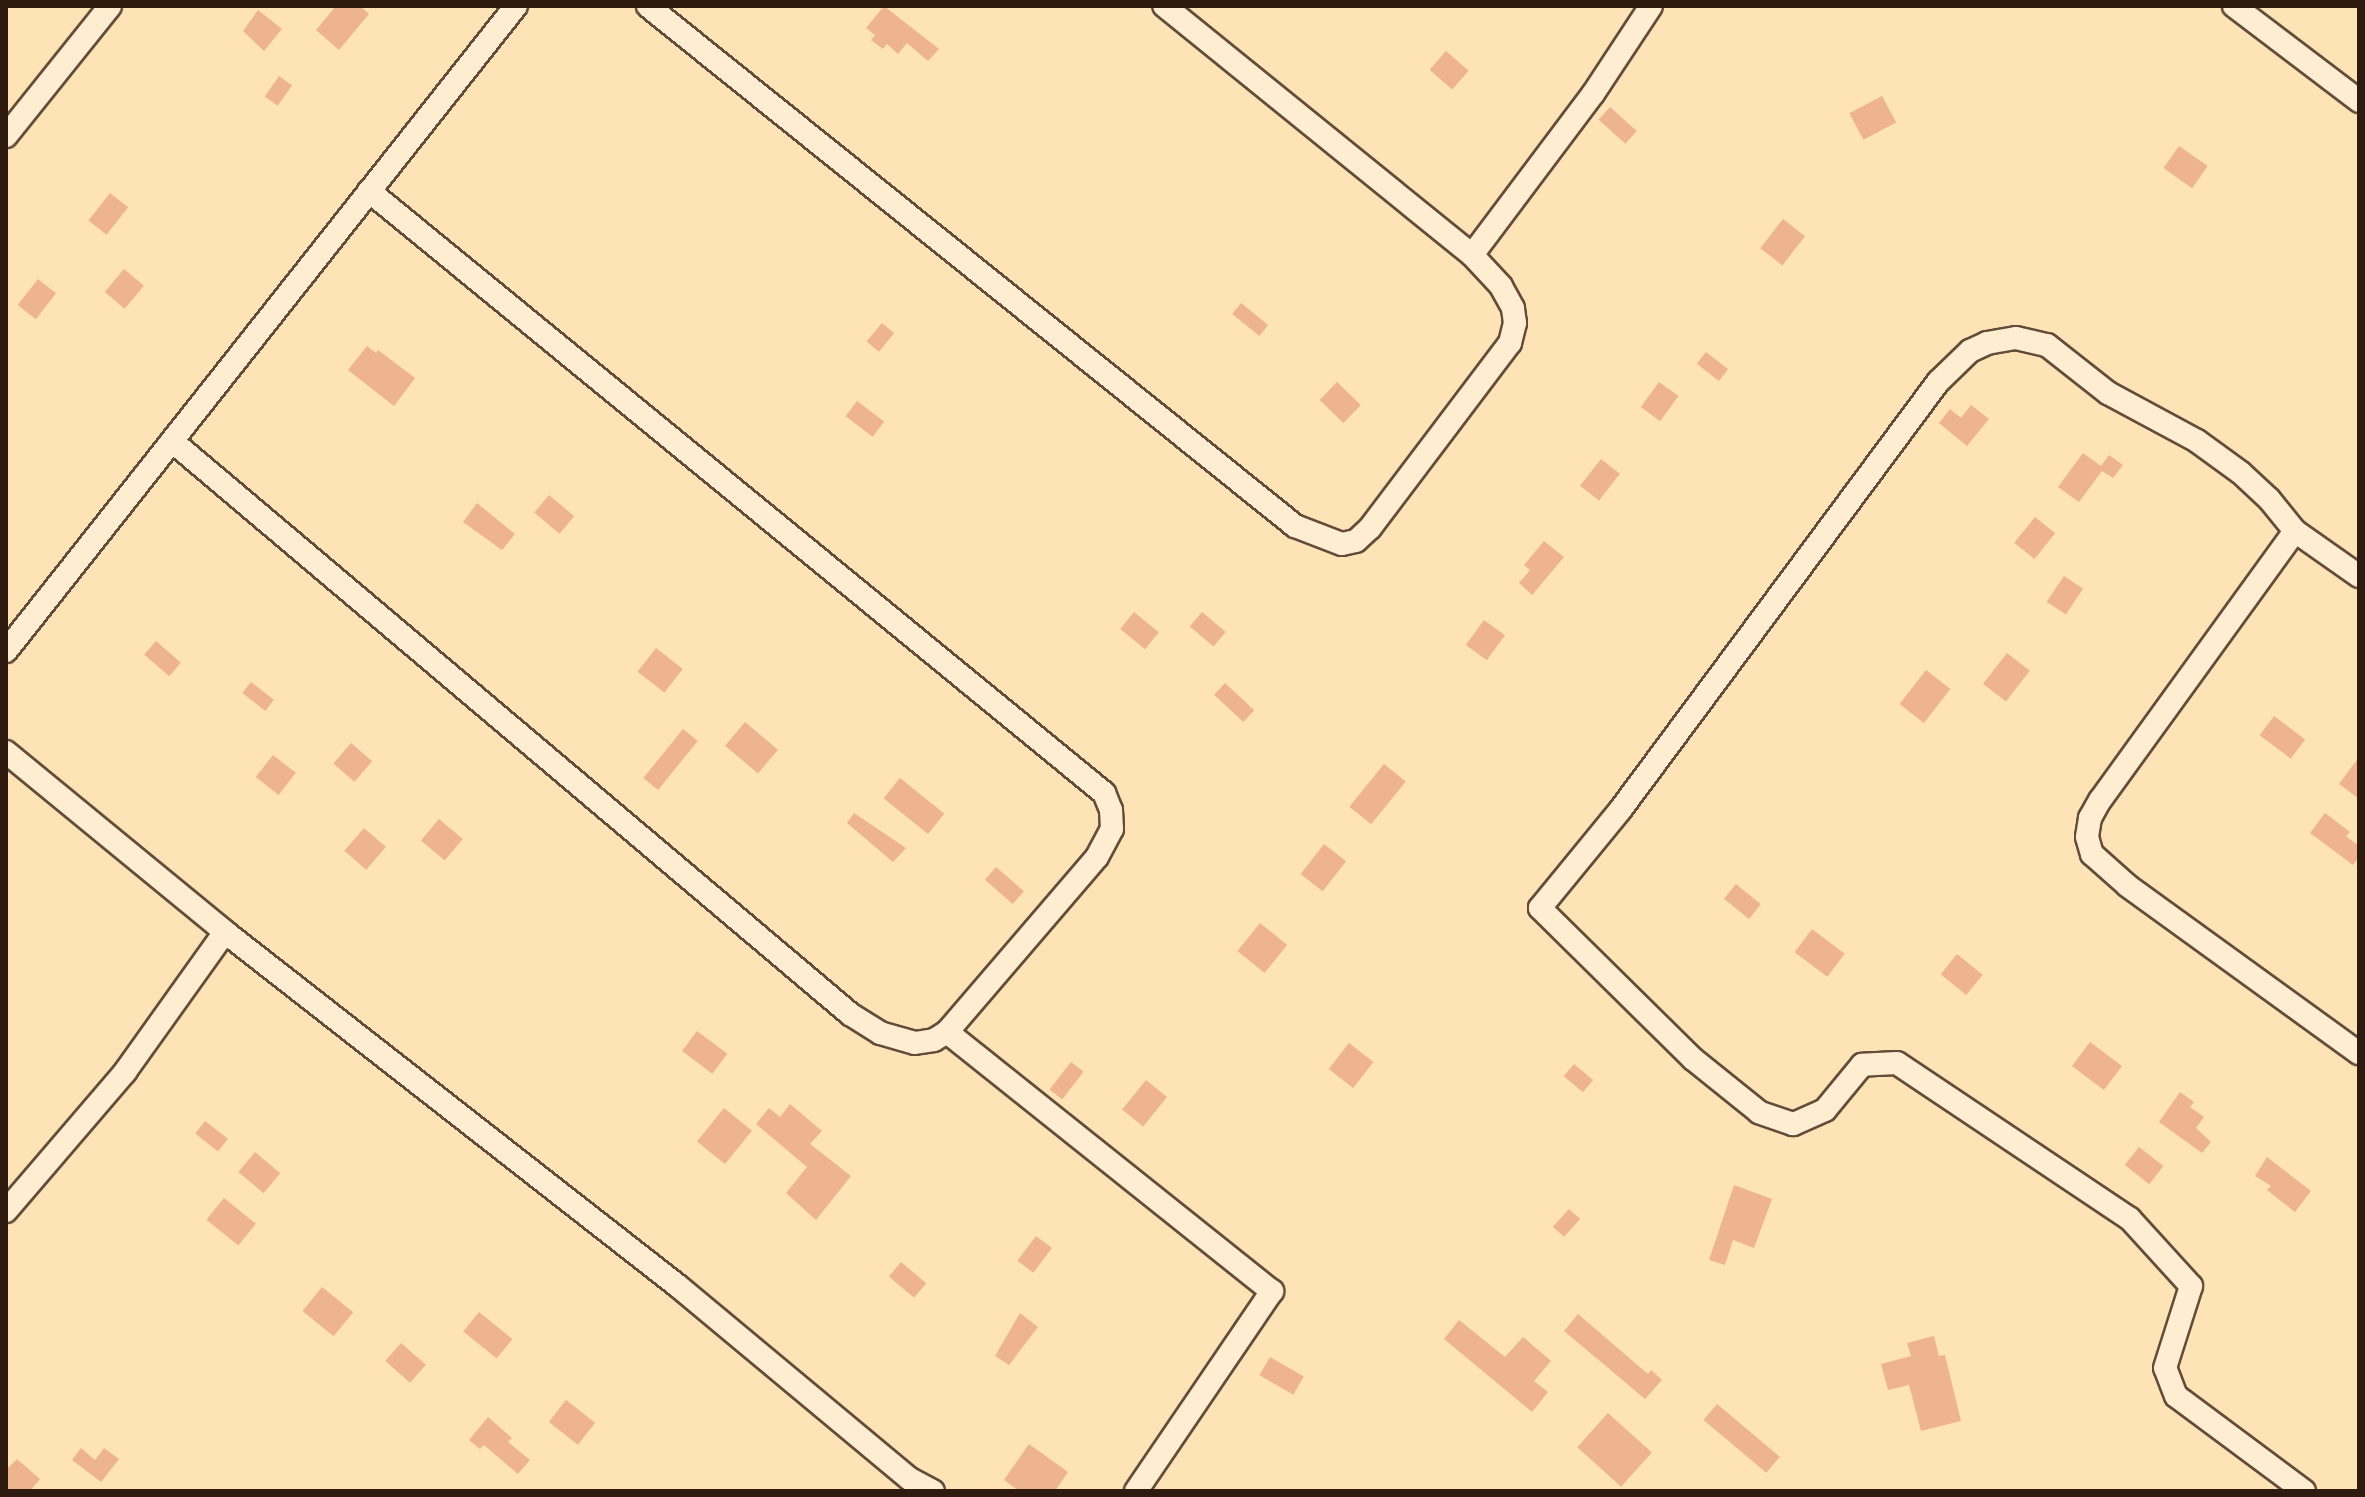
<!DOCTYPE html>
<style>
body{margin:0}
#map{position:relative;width:2365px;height:1497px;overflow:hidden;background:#fee3b6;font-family:"IM FELL DW Pica",serif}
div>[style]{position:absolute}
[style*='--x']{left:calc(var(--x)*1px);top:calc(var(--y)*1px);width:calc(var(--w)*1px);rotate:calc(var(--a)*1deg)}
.building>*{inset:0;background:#eeb48f;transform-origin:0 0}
.roads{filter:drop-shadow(2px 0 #634c39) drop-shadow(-2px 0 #634c39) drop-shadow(0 2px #634c39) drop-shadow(0 -2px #634c39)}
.minor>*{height:22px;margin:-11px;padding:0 11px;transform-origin:11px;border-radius:11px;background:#feedd0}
span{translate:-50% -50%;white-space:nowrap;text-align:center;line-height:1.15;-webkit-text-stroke:7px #feedd0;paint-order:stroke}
.frame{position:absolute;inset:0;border:8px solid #2f1a0f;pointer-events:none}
</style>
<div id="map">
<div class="building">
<i style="clip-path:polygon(336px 6px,360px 6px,369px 14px,339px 50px,316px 30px)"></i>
<i style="clip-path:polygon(884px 6px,939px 49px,928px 61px,907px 43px,898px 54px,887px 44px,883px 49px,871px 40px,875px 35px,866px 28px)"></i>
<i style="clip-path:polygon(258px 10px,282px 29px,264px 51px,243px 31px)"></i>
<i style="left:1446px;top:51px;width:30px;height:25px;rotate:41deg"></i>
<i style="left:279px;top:76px;width:16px;height:25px;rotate:35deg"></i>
<i style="left:1882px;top:96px;width:30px;height:37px;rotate:62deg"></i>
<i style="left:1610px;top:107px;width:36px;height:17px;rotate:42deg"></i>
<i style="left:2179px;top:146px;width:35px;height:27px;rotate:35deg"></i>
<i style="left:110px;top:193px;width:23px;height:35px;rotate:38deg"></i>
<i style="left:1783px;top:219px;width:28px;height:37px;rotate:38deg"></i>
<i style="left:124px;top:269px;width:26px;height:30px;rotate:40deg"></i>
<i style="left:38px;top:279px;width:23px;height:33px;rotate:38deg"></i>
<i style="left:1241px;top:303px;width:35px;height:14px;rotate:39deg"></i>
<i style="left:882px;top:323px;width:16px;height:24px;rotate:40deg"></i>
<i style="clip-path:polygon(367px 346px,376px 353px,378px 350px,415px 378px,394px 406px,348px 370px)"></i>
<i style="left:1706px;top:352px;width:28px;height:15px;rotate:38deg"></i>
<i style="left:1337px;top:382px;width:33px;height:25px;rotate:44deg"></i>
<i style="left:1659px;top:382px;width:24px;height:31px;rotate:36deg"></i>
<i style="left:857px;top:401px;width:34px;height:19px;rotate:37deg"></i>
<i style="clip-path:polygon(1971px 405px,1989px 419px,1967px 446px,1939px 423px,1950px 409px,1961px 418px)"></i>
<i style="clip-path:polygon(2083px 453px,2101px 466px,2109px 455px,2123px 465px,2113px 478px,2102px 471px,2079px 502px,2058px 487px)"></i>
<i style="left:1601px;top:459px;width:24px;height:34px;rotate:38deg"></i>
<i style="left:549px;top:495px;width:33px;height:23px;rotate:40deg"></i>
<i style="clip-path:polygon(477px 503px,515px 534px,502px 550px,463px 522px)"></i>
<i style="left:2035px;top:517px;width:26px;height:33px;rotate:39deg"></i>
<i style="clip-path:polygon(1544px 541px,1564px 557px,1532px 595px,1519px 583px,1530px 570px,1524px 565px)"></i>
<i style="left:2064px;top:576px;width:23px;height:31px;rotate:34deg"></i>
<i style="left:1134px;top:612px;width:32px;height:22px;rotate:39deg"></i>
<i style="left:1202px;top:612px;width:31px;height:19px;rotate:40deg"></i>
<i style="left:1484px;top:620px;width:26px;height:31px;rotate:36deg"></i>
<i style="left:156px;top:641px;width:33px;height:18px;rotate:41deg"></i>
<i style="left:656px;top:648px;width:34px;height:30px;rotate:38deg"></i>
<i style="left:2007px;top:653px;width:29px;height:39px;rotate:38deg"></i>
<i style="left:1926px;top:670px;width:31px;height:43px;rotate:38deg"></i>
<i style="left:251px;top:682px;width:29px;height:14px;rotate:38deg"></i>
<i style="left:1225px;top:683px;width:40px;height:16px;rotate:43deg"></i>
<i style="left:2274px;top:716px;width:39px;height:24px;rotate:37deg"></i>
<i style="left:745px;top:722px;width:43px;height:31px;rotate:40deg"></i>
<i style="left:683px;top:729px;width:19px;height:63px;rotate:39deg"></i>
<i style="left:351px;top:743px;width:28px;height:27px;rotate:41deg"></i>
<i style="left:273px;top:755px;width:29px;height:28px;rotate:38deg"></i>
<i style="clip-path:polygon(2359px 757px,2359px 799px,2339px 784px)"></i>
<i style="left:1384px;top:764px;width:28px;height:55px;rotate:39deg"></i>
<i style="left:900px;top:778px;width:57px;height:26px;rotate:39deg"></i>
<i style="clip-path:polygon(854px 813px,906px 848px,893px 862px,847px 823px)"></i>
<i style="clip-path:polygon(2325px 813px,2350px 832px,2346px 836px,2359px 846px,2359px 857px,2353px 865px,2310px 833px)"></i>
<i style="left:439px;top:819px;width:31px;height:28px;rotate:40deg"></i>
<i style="left:364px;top:828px;width:29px;height:30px;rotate:41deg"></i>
<i style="left:1324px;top:844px;width:28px;height:38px;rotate:38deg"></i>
<i style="left:996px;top:867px;width:37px;height:17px;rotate:41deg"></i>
<i style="left:1736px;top:884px;width:32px;height:19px;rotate:39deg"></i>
<i style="left:1260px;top:923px;width:35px;height:36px;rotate:39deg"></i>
<i style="left:1812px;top:929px;width:41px;height:29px;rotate:37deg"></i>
<i style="left:1957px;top:954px;width:33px;height:26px;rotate:39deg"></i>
<i style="left:697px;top:1031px;width:38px;height:25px;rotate:37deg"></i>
<i style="left:2090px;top:1042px;width:40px;height:30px;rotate:37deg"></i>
<i style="left:1349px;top:1043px;width:31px;height:33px;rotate:38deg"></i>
<i style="left:1071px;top:1062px;width:16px;height:35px;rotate:38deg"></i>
<i style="left:1574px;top:1064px;width:25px;height:16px;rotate:40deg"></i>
<i style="left:1146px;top:1080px;width:27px;height:38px;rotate:39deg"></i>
<i style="clip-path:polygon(2180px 1092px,2194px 1102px,2190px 1107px,2204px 1117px,2196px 1128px,2211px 1142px,2202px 1153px,2159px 1122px)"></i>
<i style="clip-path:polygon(790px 1104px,822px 1131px,810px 1144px,851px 1176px,816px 1220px,786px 1193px,807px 1167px,756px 1124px,769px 1108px,780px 1117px)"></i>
<i style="left:724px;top:1108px;width:36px;height:43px;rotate:39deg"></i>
<i style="left:205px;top:1121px;width:29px;height:16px;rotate:38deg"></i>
<i style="left:2139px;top:1147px;width:31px;height:23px;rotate:38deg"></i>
<i style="left:255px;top:1152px;width:33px;height:26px;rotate:40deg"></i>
<i style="clip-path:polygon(2267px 1157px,2311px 1191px,2295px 1212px,2267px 1190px,2271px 1186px,2255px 1176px)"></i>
<i style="clip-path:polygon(1734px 1185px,1772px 1199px,1754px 1248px,1733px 1240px,1725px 1265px,1709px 1260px)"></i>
<i style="left:224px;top:1198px;width:41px;height:28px;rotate:39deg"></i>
<i style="left:1569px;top:1209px;width:15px;height:24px;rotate:42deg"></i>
<i style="left:1036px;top:1236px;width:20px;height:31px;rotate:37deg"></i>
<i style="left:901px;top:1262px;width:33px;height:19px;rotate:40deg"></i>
<i style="left:322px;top:1287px;width:40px;height:31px;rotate:39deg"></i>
<i style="left:479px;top:1312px;width:43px;height:25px;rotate:39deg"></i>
<i style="clip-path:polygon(1020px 1313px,1038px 1327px,1009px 1365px,995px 1356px)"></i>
<i style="clip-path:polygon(1578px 1314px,1648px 1374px,1651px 1370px,1662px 1380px,1645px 1399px,1564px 1331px)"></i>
<i style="clip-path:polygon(1459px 1320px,1505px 1357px,1523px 1337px,1551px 1361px,1534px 1381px,1548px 1392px,1532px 1412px,1444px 1339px)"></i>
<i style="clip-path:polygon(1934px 1336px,1939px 1356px,1945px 1355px,1961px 1421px,1921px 1431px,1909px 1385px,1888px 1390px,1881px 1364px,1911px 1356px,1907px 1343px)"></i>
<i style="left:401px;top:1343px;width:33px;height:24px;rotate:41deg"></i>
<i style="left:1270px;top:1357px;width:39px;height:21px;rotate:30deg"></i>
<i style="left:566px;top:1400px;width:37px;height:28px;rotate:38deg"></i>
<i style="left:1717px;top:1404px;width:82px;height:21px;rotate:40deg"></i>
<i style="left:1608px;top:1413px;width:59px;height:46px;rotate:42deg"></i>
<i style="clip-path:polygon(488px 1417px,512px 1438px,508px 1442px,530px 1460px,518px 1474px,484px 1445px,480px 1449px,469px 1440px)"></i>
<i style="clip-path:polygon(1029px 1444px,1068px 1472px,1055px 1491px,1019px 1491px,1004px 1480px)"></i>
<i style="clip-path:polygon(81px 1448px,95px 1460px,104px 1448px,119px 1459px,101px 1482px,72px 1460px)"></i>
<i style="clip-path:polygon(17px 1459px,40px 1479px,30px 1491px,6px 1491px,6px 1470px)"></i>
</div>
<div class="roads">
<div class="minor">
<i style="--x:648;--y:6;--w:830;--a:38.79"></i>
<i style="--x:1295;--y:526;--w:50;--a:21"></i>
<i style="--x:1342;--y:544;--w:14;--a:-12"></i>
<i style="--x:1356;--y:541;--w:19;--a:-43"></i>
<i style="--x:1370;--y:528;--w:232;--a:-52.9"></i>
<i style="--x:1510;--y:343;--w:21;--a:-76"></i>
<i style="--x:1515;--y:323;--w:15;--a:-98"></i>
<i style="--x:1513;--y:308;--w:25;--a:-119"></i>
<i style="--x:1501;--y:286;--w:42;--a:-133.1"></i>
<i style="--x:1472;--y:255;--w:396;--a:-141"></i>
<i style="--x:2234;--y:6;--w:157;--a:37.2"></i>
<i style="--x:6;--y:136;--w:166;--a:-51.3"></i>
<i style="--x:1472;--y:255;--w:201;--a:-53.1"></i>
<i style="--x:1593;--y:94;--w:105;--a:-56.6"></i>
<i style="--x:172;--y:441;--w:888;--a:40.2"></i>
<i style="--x:850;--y:1014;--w:36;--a:32"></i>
<i style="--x:880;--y:1033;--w:36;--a:16"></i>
<i style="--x:915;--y:1043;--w:19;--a:-9"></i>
<i style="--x:934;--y:1040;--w:15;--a:-32"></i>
<i style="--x:947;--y:1032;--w:230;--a:-49.4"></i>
<i style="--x:1097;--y:857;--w:32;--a:-62"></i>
<i style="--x:1112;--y:829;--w:19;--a:-93"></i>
<i style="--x:1111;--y:810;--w:18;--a:-112"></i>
<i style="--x:1104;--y:793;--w:950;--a:-140.68"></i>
<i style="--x:2295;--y:531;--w:332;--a:125.9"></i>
<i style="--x:2100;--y:800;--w:21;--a:119"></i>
<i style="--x:2090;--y:818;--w:19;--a:99"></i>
<i style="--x:2087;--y:837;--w:18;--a:74"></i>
<i style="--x:2092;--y:854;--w:48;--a:41.6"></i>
<i style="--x:2128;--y:886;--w:285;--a:35.9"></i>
<i style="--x:6;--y:651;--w:822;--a:-51.67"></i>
<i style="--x:6;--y:752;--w:283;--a:39.4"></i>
<i style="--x:225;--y:932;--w:575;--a:38.01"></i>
<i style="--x:678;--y:1286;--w:302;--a:39.8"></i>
<i style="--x:910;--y:1479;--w:26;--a:28"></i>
<i style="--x:947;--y:1032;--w:416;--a:38.6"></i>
<i style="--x:1272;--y:1291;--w:242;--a:124.2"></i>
<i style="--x:6;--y:1211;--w:183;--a:-49.4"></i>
<i style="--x:125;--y:1072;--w:172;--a:-54.5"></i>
<i style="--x:2304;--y:1491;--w:159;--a:-143.4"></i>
<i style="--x:2176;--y:1396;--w:30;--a:-111"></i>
<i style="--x:2165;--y:1368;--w:86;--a:-72.4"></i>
<i style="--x:2191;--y:1286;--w:91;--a:-132.3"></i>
<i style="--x:2130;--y:1219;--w:280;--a:-146.2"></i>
<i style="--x:1897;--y:1063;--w:35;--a:177"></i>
<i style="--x:1862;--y:1065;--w:58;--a:129.4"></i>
<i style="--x:1825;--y:1110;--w:35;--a:156"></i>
<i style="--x:1793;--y:1124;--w:36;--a:-161"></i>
<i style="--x:1759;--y:1112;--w:85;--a:-141.2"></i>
<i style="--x:1693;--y:1059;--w:215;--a:-135.4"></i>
<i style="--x:1540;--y:908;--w:128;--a:-50.7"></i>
<i style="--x:1621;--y:809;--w:532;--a:-53.41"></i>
<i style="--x:1938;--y:382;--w:45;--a:-44.1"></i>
<i style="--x:1970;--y:351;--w:19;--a:-25"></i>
<i style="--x:1987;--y:343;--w:29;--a:-10"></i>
<i style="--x:2016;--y:338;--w:32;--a:13"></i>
<i style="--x:2047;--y:345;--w:78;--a:38.2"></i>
<i style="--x:2108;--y:393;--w:101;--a:28.3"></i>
<i style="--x:2197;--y:441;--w:54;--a:36"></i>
<i style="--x:2241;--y:473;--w:38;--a:43"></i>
<i style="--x:2269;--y:499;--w:41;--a:50.9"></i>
<i style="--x:2295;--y:531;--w:78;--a:35.1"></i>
</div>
</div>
<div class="frame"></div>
</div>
